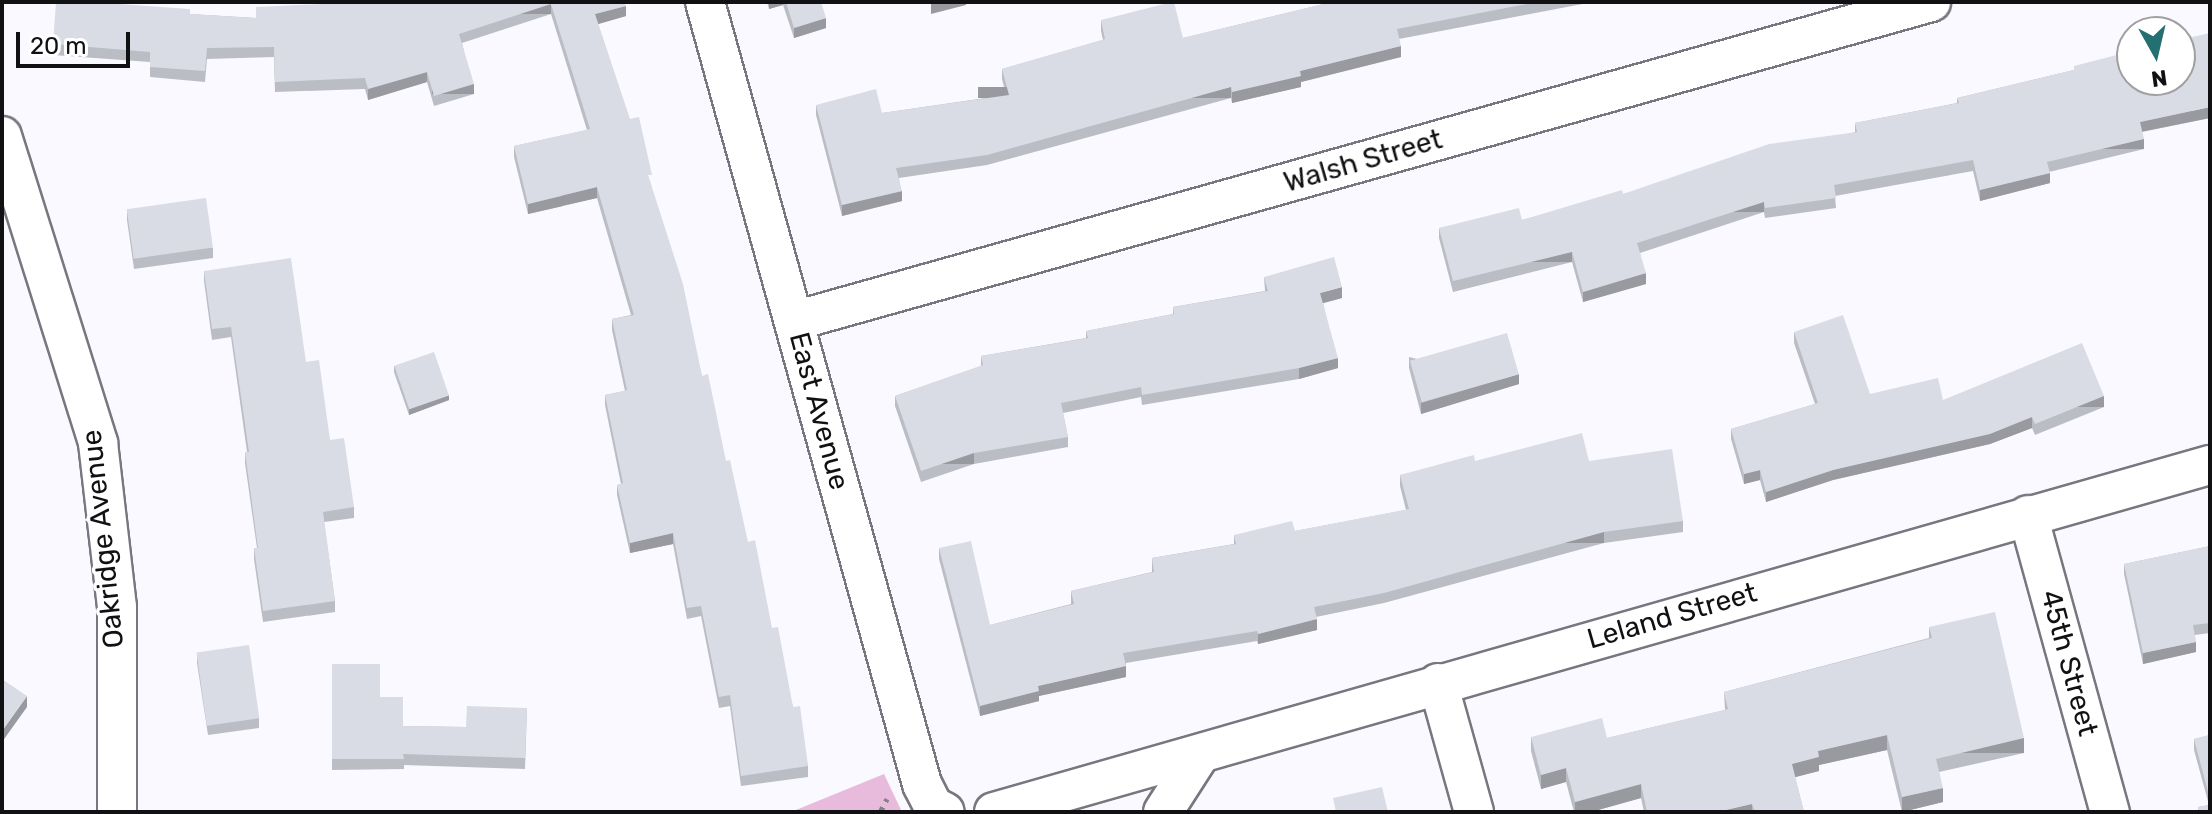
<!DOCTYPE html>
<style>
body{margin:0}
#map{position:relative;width:2212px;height:814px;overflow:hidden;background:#faf9ff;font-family:Rubik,sans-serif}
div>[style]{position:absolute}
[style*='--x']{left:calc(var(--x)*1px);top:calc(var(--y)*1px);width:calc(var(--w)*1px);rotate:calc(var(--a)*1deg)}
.green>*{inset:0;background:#e8badb}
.path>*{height:5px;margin-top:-2.5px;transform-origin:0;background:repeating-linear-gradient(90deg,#828185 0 6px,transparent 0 12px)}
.roads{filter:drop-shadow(2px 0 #78767f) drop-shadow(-2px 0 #78767f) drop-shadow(0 2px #78767f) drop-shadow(0 -2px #78767f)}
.minor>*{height:38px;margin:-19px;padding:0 19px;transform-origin:19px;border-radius:19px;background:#fff}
.wall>*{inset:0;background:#bbbdc5}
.shaded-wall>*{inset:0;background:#999aa0;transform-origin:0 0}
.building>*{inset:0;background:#dadce5;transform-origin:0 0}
span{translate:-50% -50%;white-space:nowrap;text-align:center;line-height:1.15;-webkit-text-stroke:7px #fff;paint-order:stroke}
.street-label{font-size:28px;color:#111013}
.frame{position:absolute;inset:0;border:4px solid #111013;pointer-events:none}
.north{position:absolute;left:2116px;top:16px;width:80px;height:80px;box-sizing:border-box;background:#fff;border:2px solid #a09fa1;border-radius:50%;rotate:172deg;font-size:22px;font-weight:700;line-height:32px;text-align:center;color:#111013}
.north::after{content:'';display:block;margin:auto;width:28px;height:36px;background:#246f6f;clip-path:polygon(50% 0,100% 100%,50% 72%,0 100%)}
.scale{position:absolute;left:16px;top:32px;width:114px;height:36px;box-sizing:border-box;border:4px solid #111013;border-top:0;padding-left:10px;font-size:24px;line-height:28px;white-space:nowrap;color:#111013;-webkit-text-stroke:6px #fff;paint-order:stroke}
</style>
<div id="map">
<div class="green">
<i style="clip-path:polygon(884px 774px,902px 812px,791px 812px)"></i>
</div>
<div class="path">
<i style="--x:880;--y:812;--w:15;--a:-62"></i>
</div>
<div class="roads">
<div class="minor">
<i style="--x:705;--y:2;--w:812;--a:74.49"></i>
<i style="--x:922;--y:784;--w:25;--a:63"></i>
<i style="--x:933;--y:806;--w:13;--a:27"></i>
<i style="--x:2;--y:136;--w:322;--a:72.6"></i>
<i style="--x:98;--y:443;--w:165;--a:83.4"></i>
<i style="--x:117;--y:607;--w:205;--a:90"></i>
<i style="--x:794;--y:321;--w:1181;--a:-15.67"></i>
<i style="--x:2028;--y:515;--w:308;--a:74.6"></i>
<i style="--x:1438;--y:683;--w:134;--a:74.4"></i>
<i style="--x:994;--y:812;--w:1265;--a:-15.93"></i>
<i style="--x:1163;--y:812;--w:67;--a:-57.3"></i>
</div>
</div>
<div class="wall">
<i style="clip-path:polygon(624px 2px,626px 16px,598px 24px,651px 185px,702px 376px,793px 707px,808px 766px,808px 777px,741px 786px,730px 706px,719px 708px,701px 616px,687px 619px,673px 544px,630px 553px,617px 495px,617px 485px,621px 484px,605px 405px,605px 395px,625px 391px,612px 330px,612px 319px,631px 315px,597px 198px,528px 214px,514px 157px,514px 146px,587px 130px,551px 14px,462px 43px,474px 94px,434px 106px,427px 82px,368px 100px,365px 89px,275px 92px,274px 57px,207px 59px,205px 82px,150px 77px,150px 62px,53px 55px,53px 44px,190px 14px,256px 18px)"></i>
<i style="clip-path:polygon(767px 2px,821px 2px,826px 28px,794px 38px,783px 5px,769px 9px)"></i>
<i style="clip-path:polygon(1332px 2px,1593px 2px,1399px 39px,1401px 57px,1301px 82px,1301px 87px,1232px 103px,1231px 98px,987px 165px,899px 178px,902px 201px,842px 216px,816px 115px,816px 105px,882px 113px,1006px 95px,1002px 79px,1002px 69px,1103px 40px,1101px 31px,1101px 20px,1183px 38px)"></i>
<i style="clip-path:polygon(2074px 66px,2210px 118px,2142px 132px,2144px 149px,2049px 172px,2050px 183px,1980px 201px,1973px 171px,1835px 196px,1836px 208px,1765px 218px,1764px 212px,1640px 253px,1646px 284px,1583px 302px,1572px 262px,1453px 292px,1439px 238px,1439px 228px,1522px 220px,1623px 194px,1855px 132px,1855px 123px,1957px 103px,1957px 98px,2074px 70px)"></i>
<i style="clip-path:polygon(127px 209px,213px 248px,213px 258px,134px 269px,127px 220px)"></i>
<i style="clip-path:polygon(204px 271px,306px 362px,330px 440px,354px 507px,354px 518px,324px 522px,335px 601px,335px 612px,263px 622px,254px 559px,254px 548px,257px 548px,245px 463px,245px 452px,247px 452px,231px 337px,212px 340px,204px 281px)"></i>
<i style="clip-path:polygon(1264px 277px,1342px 298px,1323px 303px,1338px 368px,1299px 379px,1142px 405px,1141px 397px,1063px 413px,1068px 437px,1068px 447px,974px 464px,921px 482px,895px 406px,895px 396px,981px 366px,981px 356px,1086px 338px,1086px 331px,1173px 314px,1173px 307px,1265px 291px)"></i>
<i style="clip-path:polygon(1794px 332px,1870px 394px,1943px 400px,2104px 407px,2035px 435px,2032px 428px,1990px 444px,1833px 480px,1766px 502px,1760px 480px,1744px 484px,1731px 439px,1731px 429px,1815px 404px,1794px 343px)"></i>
<i style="clip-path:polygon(1409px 357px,1519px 384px,1421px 414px,1409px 368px)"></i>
<i style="clip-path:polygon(394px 366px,449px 400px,409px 415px,394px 372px)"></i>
<i style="clip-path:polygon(1475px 461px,1589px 461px,1683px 521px,1683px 532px,1604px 543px,1384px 603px,1316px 617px,1317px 630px,1258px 644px,1257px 641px,1126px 663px,1126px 677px,1039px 696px,1039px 701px,980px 716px,939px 559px,939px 548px,990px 625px,1071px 604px,1071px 591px,1152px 572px,1152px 558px,1234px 544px,1234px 535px,1295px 531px,1406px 510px,1400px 486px,1400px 475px)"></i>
<i style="clip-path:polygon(2210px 546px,2210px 633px,2195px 635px,2196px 652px,2143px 664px,2124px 574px,2124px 564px)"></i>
<i style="clip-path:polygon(1929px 627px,2024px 753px,1939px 772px,1943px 802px,1902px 812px,1887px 750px,1819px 765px,1819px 771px,1795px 777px,1804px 812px,1644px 812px,1641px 798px,1591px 812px,1574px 812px,1566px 782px,1541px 789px,1531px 751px,1531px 737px,1607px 738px,1725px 710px,1724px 692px,1929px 638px)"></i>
<i style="clip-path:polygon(197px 653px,259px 718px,259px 728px,208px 735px,197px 663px)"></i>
<i style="clip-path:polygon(332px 664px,380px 697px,403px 726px,466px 727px,527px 708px,525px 769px,404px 765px,404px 769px,332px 770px)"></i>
<i style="clip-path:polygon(2210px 735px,2210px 812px,2198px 812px,2198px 807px,2209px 805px,2194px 750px,2194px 739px)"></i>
</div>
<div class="shaded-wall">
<i style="clip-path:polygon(769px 2px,783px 2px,783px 5px,769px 9px)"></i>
<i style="clip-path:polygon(937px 2px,966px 2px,966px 5px,931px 14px,931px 3px)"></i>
<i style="left:551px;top:4px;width:10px;height:97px;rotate:90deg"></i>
<i style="clip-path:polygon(626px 6px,626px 16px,595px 25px,595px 14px)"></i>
<i style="clip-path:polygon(826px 18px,826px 28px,794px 38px,794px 28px)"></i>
<i style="clip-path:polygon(1401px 46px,1401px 57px,1301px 82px,1301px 87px,1232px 103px,1232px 92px,1300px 71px)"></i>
<i style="clip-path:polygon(427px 72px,427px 82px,368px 100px,368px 89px)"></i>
<i style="left:474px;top:84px;width:10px;height:42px;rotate:90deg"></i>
<i style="left:1231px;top:87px;width:11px;height:253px;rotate:90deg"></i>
<i style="clip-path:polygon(2210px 107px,2210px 118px,2140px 132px,2140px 122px)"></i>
<i style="left:2144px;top:139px;width:10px;height:100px;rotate:90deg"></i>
<i style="clip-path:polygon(2050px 173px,2050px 183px,1980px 201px,1980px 190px)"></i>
<i style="clip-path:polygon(597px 187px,597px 198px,528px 214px,528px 204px)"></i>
<i style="clip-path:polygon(902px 191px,902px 201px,842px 216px,842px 205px)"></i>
<i style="left:1764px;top:202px;width:10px;height:133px;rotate:90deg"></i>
<i style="left:1572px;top:252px;width:10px;height:122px;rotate:90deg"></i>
<i style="clip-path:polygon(1646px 273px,1646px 284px,1583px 302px,1583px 292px)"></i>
<i style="clip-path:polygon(1342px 287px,1342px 298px,1320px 304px,1320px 293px)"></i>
<i style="clip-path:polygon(1338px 358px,1338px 368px,1299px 379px,1299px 368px)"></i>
<i style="clip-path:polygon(1519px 374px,1519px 384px,1421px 414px,1421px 403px)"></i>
<i style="clip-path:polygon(449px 395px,449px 400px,409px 415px,409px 409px)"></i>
<i style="left:2104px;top:396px;width:11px;height:74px;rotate:90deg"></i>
<i style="clip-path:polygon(2032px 417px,2032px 428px,1990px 444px,1833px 480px,1766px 502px,1766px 492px,1833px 470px)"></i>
<i style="left:974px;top:453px;width:11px;height:56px;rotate:90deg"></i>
<i style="clip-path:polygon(1760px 470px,1760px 480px,1744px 484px,1744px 474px)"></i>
<i style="left:1604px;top:532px;width:11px;height:228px;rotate:90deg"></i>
<i style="clip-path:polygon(673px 533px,673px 544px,630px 553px,630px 543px)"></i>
<i style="clip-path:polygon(1317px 619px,1317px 630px,1258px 644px,1258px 634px)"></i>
<i style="clip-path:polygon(2196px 642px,2196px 652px,2143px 664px,2143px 653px)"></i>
<i style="clip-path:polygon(1126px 666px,1126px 677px,1039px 696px,1039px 701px,980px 716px,980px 706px,1038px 686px)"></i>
<i style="clip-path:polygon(27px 696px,27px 707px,2px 742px,2px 731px)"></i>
<i style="clip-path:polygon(1887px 735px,1887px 750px,1819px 765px,1819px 771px,1792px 778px,1792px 764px,1818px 751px)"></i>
<i style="left:2024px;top:738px;width:15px;height:90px;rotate:90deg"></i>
<i style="clip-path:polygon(1566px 768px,1566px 782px,1541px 789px,1541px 775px)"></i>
<i style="clip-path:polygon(1641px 784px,1641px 798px,1591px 812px,1575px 812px,1575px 802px)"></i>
<i style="clip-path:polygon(1943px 788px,1943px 802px,1902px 812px,1902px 797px)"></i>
<i style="clip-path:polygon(1752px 804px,1752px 812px,1717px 812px)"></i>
</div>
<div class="building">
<i style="clip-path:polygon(56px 2px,91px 2px,190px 9px,190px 14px,256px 18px,256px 7px,365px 2px,624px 2px,626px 6px,595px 14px,630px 119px,639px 117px,652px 175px,648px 175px,683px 284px,702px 376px,708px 374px,726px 461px,730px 460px,748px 542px,755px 540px,772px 628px,778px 627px,793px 707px,800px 706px,808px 766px,741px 776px,730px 695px,719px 697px,701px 606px,687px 608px,673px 533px,630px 543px,617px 485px,623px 483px,605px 395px,627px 390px,612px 319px,634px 315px,597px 187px,528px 204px,514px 146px,590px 129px,551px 4px,459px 34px,474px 84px,434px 96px,427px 72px,368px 89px,365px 78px,275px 82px,274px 47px,207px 48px,205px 71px,150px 67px,150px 52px,53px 44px)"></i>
<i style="clip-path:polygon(786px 2px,821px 2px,826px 18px,794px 28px)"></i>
<i style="clip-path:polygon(1172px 2px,1174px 2px,1183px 38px,1332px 2px,1537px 2px,1397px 29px,1401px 46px,1300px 71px,1301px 76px,1232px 92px,1231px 87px,987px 155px,896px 168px,902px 191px,842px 205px,816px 105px,876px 89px,882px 113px,1009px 95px,1002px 69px,1105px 39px,1101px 20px)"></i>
<i style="clip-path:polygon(2210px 33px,2210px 107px,2140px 122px,2144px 139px,2047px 162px,2050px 173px,1980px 190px,1973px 160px,1834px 185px,1836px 198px,1765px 208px,1764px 202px,1637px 243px,1646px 273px,1583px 292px,1572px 252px,1453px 281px,1439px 228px,1519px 208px,1522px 220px,1622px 190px,1623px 194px,1769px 144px,1857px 132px,1855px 123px,1959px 103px,1957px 98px,2074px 70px,2074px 66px,2132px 51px,2132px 80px,2180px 80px,2180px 40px)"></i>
<i style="left:206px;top:198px;width:50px;height:80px;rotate:82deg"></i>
<i style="clip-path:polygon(1334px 257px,1342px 287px,1320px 293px,1338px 358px,1299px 368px,1142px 395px,1141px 387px,1061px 403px,1068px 437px,974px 453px,921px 471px,895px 396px,983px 365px,981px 356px,1088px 338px,1086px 331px,1174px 314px,1173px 307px,1268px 291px,1264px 277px)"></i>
<i style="clip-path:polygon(291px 258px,306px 362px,319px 360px,330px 440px,344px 438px,354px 507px,323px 512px,335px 601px,263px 611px,254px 548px,258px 548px,245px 452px,249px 452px,231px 327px,212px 329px,204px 271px)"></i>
<i style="clip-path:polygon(1843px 315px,1870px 394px,1938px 378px,1943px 400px,2082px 343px,2104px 396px,2035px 424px,2032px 417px,1990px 434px,1833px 470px,1766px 492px,1760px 470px,1744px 474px,1731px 429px,1818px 403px,1794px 332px)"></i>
<i style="left:1507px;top:333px;width:43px;height:101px;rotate:74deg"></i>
<i style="left:434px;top:352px;width:46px;height:42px;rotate:71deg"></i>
<i style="clip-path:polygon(1582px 433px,1589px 461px,1672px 449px,1683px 521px,1604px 532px,1384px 593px,1314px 607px,1317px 619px,1258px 634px,1257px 631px,1123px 653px,1126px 666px,1038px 686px,1039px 691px,980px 706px,939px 548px,971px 541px,990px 625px,1074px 604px,1071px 591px,1154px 572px,1152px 558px,1236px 544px,1234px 535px,1292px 521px,1295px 531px,1409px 509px,1400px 475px,1474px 455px,1475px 461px)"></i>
<i style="clip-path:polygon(2210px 546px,2210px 623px,2193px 625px,2196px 642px,2143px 653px,2124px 564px)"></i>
<i style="clip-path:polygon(1995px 612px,2024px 738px,1936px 759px,1943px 788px,1902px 797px,1887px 735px,1818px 751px,1819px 757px,1792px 764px,1804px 812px,1755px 812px,1752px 804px,1717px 812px,1647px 812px,1641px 784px,1575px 802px,1566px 768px,1541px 775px,1531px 737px,1602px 718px,1607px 738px,1728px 709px,1724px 692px,1932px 638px,1929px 627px)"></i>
<i style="left:249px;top:645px;width:74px;height:53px;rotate:82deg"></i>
<i style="clip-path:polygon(332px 664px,380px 664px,380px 697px,403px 697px,403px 726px,466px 727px,467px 706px,527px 708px,525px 758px,403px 754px,404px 759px,332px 759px)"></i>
<i style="clip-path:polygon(2px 679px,27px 696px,2px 731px)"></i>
<i style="clip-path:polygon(2210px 735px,2210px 799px,2194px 739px)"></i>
<i style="clip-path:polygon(1382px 787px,1388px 812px,1336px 812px,1333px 798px)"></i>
<i style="clip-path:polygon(2210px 805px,2210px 812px,2199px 812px,2198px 807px)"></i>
</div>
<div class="street-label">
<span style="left:1363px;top:161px;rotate:-16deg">Walsh Street</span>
<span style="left:819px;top:411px;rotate:75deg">East Avenue</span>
<span style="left:103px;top:539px;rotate:-96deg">Oakridge Avenue</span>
<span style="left:1672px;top:616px;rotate:-16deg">Leland Street</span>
<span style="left:2069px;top:663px;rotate:75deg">45th Street</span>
</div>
<div class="frame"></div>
<div class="north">N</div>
<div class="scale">20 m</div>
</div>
